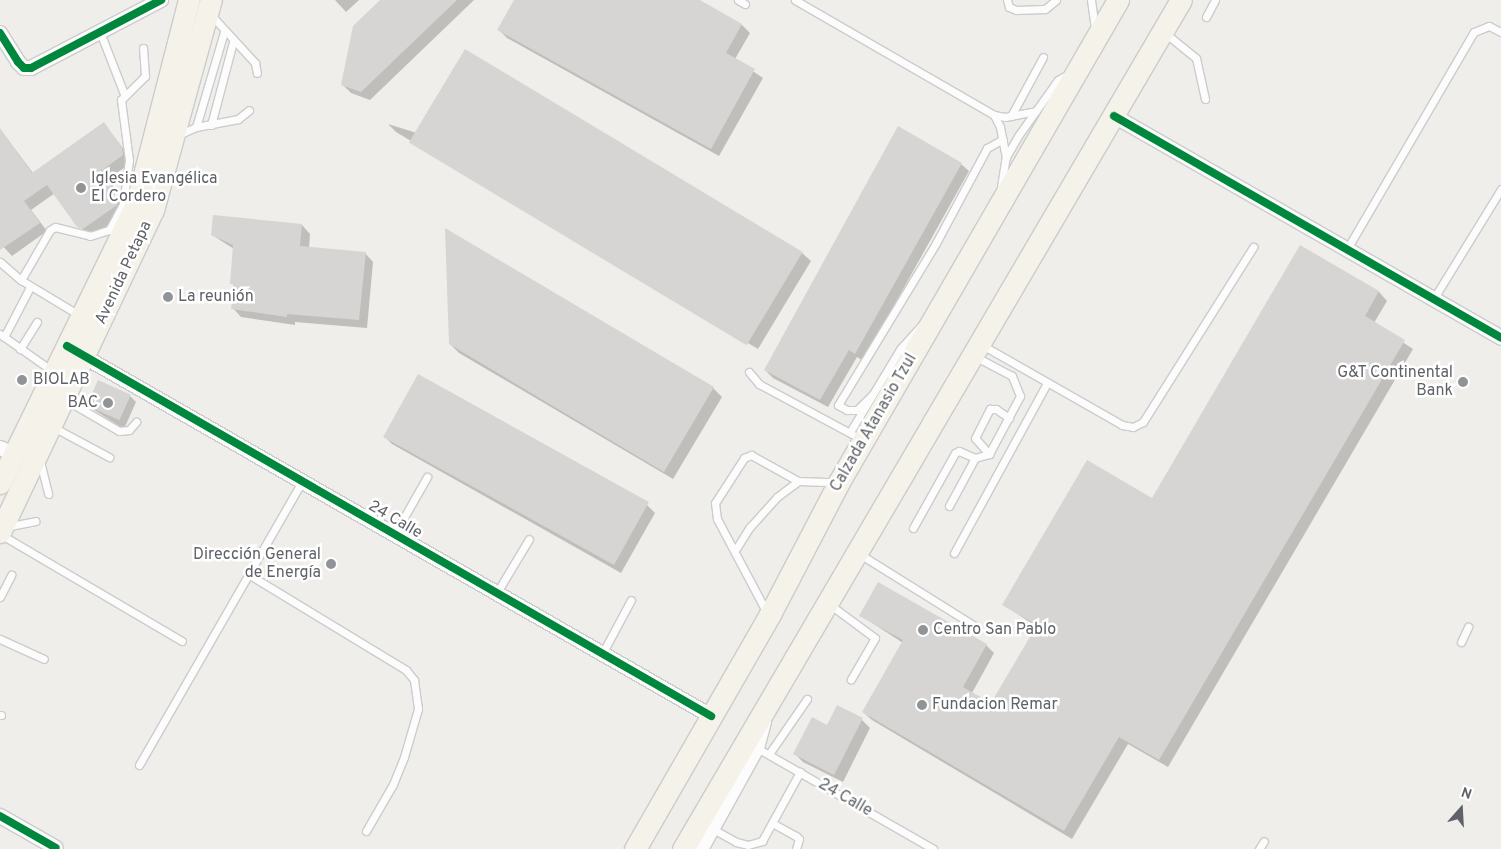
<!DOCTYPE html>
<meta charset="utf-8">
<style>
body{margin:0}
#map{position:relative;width:1501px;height:849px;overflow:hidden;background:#efeeea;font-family:Overpass,sans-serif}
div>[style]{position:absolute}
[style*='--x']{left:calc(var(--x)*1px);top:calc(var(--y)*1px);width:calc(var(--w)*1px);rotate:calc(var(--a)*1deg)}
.shadow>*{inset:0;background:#0003}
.building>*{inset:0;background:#d6d5d3;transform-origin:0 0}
.roads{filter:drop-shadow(1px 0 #cbcccc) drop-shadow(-1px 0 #cbcccc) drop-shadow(0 1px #cbcccc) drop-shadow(0 -1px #cbcccc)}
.service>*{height:7px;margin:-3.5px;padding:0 3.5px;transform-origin:3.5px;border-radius:3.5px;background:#fdfcfc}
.minor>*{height:14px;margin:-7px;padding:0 7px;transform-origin:7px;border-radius:7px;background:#fdfcfc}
.tertiary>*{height:16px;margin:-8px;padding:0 8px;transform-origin:8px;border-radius:8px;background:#fdfcfc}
.primary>*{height:21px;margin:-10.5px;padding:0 10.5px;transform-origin:10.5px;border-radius:10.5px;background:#f4f2e9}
.cycleway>*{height:8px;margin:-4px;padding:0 4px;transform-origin:4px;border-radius:4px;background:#00873e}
.dots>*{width:14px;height:14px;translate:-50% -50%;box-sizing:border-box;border:2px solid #fff;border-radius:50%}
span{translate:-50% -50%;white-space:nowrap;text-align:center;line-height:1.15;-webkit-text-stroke:5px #fff;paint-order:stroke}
.poi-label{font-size:16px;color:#5f6368}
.left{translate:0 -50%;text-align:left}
.right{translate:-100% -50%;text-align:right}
.street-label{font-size:16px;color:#5f6368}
.north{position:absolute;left:1436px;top:784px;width:50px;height:50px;-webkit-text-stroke:4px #fff;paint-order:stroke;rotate:19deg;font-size:14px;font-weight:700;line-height:20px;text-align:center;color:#5f6368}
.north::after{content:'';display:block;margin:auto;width:18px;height:22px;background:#5f6368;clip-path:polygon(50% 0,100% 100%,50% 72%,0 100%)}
</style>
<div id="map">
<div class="shadow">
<i style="clip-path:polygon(335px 0,359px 0,346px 12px)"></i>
<i style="clip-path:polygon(382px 0,474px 0,370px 100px,351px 93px,343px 85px)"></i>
<i style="clip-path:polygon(515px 0,697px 0,742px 25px,750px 33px,735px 59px,763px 78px,719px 156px,507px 38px,499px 30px)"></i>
<i style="clip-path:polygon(104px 124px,130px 157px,131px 163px,108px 179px,127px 205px,125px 213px,92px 236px,87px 235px,55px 193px,31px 210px,47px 231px,12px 256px,0 243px,0 129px,33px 173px)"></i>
<i style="clip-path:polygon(388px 124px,802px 253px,811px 261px,758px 349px,396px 132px)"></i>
<i style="clip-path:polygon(961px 164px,969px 171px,863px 361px,857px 357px,828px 407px,773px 378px,765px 370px)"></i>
<i style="clip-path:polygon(302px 225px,310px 234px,309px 248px,365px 253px,373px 262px,367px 328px,295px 322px,295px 325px,241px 317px,233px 308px,234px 249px,212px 235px)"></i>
<i style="clip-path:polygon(446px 230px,713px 388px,722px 397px,673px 479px,459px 353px,450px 344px)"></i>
<i style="clip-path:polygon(1300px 247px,1379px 292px,1387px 301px,1374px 323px,1413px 349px,1168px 767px,1128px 744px,1072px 839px,872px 720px,863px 712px,903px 643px,860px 615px,986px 645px,994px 653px,972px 693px,992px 705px,1037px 627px,1004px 605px,1153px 499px)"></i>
<i style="clip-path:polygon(130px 396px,136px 402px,124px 429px,88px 406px)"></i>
<i style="clip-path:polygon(384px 436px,647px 505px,655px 513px,621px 573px,392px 444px)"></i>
<i style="clip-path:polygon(862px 720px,870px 728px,843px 782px,803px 762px,795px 754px,828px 726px)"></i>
</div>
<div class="building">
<i style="clip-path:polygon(380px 0,457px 0,361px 92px,341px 85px,353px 26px)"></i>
<i style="clip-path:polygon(514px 0,700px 0,742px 24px,726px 53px,755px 69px,711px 149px,497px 30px)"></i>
<i style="left:465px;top:49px;width:394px;height:109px;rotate:31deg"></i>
<i style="clip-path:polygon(104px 122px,122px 148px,123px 155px,101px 171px,119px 196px,117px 205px,83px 229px,77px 227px,47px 185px,24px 201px,40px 223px,0 250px,0 128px,32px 173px)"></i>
<i style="clip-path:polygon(898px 126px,962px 163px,855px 354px,849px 350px,820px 400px,764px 370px)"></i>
<i style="clip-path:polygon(213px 215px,302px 224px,300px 246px,366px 252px,359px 320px,287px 314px,287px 317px,231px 309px,234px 284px,230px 284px,233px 245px,211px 235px)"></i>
<i style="clip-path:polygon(445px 228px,714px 387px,664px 472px,449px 344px)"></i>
<i style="clip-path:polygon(1300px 245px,1379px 291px,1365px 316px,1405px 340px,1159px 760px,1119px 737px,1064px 831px,862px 712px,903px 640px,859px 616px,878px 582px,987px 644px,963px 687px,991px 703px,1037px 625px,1002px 605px,1087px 460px,1152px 498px)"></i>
<i style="left:418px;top:374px;width:264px;height:72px;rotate:29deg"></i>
<i style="left:98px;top:380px;width:36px;height:28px;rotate:24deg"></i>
<i style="clip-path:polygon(837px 705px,863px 718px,834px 775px,793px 754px,812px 717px,827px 725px)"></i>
</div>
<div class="roads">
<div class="service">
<i style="--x:738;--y:0;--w:8;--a:30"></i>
<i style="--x:795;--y:0;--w:230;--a:30"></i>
<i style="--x:994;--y:115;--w:11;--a:10"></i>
<i style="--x:1005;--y:117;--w:31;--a:-11"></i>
<i style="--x:1007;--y:0;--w:7;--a:74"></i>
<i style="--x:1009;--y:7;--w:8;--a:23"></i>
<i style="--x:1016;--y:10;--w:29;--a:-2"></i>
<i style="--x:1045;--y:9;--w:14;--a:-39"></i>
<i style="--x:1091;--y:0;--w:27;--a:82"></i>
<i style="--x:212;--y:16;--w:64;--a:47.5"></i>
<i style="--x:255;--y:63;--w:10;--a:79"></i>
<i style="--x:1206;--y:17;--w:19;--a:-62"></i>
<i style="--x:100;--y:32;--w:66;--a:68.8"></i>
<i style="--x:1165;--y:33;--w:40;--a:39"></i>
<i style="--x:1196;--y:58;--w:42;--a:77.6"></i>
<i style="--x:994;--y:115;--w:13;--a:63"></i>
<i style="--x:1000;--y:127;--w:31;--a:79"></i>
<i style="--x:1011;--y:116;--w:67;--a:-61.5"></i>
<i style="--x:211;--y:125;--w:86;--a:-75.2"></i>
<i style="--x:196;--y:127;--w:99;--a:-73.6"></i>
<i style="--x:178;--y:135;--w:20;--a:-24"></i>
<i style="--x:196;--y:127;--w:43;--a:-10.8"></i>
<i style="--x:238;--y:119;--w:14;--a:-39"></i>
<i style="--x:1001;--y:187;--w:30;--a:-81"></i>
<i style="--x:1006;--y:157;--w:24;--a:-60"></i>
<i style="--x:1018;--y:136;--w:69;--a:-54.5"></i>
<i style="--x:1058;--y:80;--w:10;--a:-29"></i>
<i style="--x:1347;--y:249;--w:251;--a:-59.7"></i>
<i style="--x:1474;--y:32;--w:16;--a:-22"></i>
<i style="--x:1489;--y:26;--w:13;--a:27"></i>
<i style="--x:0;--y:262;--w:28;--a:41"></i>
<i style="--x:1434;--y:298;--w:128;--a:-58.4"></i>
<i style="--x:79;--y:315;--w:68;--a:-148.9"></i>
<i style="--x:21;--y:280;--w:58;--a:-59.9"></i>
<i style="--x:50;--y:230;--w:6;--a:-31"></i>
<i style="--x:55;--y:227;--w:36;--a:14"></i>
<i style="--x:90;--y:236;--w:20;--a:-18"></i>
<i style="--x:109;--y:230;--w:8;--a:-60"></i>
<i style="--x:113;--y:223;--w:21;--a:-62"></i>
<i style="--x:123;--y:204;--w:44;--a:-82.2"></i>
<i style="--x:129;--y:160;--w:61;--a:-97.6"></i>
<i style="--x:121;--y:100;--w:34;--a:-45"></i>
<i style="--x:145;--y:76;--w:28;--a:-94"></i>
<i style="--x:0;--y:334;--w:62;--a:35.2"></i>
<i style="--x:4;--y:337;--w:56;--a:-62.5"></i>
<i style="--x:982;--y:345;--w:161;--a:29.7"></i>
<i style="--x:1122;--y:425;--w:11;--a:10"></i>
<i style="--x:1133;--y:427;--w:11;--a:-27"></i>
<i style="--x:1143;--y:422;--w:207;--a:-57.8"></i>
<i style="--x:20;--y:349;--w:32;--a:-58"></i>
<i style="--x:749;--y:372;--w:16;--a:50"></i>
<i style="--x:759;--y:384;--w:106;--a:28.3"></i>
<i style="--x:872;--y:395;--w:21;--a:135"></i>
<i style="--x:857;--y:410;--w:10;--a:180"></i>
<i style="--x:847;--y:410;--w:10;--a:-151"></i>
<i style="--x:838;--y:405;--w:189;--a:-58.8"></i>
<i style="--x:936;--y:243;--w:108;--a:-61.8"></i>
<i style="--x:987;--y:148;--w:18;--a:-29"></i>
<i style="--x:66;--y:400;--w:61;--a:30.3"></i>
<i style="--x:119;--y:431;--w:10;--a:-6"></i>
<i style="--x:129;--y:430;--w:11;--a:-49"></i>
<i style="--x:53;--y:427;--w:64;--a:28.2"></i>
<i style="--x:850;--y:432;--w:97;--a:-58.9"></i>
<i style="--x:900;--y:349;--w:36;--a:-48"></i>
<i style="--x:989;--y:454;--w:21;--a:-131"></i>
<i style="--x:975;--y:438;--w:33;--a:-63"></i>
<i style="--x:990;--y:409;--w:6;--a:0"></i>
<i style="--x:996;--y:409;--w:16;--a:35"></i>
<i style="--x:40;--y:461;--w:34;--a:76"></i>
<i style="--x:949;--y:506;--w:55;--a:-61.6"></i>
<i style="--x:5;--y:527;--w:31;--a:-11"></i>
<i style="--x:913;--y:528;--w:86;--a:-60.8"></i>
<i style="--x:955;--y:453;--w:4;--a:-27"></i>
<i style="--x:959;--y:451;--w:17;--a:24"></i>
<i style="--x:975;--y:458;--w:15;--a:-16"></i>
<i style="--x:989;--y:454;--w:66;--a:-61.9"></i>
<i style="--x:1020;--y:396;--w:22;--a:-112"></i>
<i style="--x:1012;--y:376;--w:43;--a:-152.2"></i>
<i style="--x:0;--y:534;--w:211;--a:30.5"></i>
<i style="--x:394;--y:535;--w:67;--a:-60.4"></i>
<i style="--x:736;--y:549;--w:26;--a:-58"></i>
<i style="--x:750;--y:527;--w:40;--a:-48"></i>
<i style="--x:777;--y:497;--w:26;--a:-37"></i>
<i style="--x:858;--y:553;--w:138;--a:32"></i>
<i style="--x:954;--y:553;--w:194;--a:-61.3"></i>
<i style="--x:248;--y:574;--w:185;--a:31.3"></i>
<i style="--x:406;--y:670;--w:13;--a:51"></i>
<i style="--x:414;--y:680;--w:29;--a:82"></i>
<i style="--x:418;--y:709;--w:50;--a:106.3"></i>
<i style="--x:404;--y:757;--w:31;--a:112"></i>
<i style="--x:392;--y:786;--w:52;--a:120"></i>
<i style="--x:496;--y:594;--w:64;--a:-59"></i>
<i style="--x:0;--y:597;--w:25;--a:-63"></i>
<i style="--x:829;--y:604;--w:57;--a:36.5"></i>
<i style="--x:875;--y:638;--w:48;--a:120.3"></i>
<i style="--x:766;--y:611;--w:104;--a:-118"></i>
<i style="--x:717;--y:519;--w:16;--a:-97"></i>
<i style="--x:715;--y:503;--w:54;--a:-57.2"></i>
<i style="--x:744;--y:458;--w:8;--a:-23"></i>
<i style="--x:751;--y:455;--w:54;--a:29"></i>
<i style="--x:798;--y:481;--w:36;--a:2"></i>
<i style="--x:0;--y:639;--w:48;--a:24.4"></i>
<i style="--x:1461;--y:642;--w:17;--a:-65"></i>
<i style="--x:602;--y:654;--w:61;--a:-61.8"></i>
<i style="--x:0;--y:715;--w:1;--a:0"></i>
<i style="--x:757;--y:748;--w:203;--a:29.8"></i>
<i style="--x:769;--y:754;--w:67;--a:-55.4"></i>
<i style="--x:139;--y:765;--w:327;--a:-60.1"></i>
<i style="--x:774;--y:824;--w:25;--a:29"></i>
<i style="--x:796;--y:836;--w:4;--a:45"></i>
<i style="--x:799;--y:839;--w:10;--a:107"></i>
<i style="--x:711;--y:828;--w:29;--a:29"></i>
<i style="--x:736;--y:842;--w:12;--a:14"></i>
<i style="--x:748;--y:845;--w:15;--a:-16"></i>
<i style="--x:762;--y:841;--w:79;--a:-61.2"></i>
<i style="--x:1259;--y:849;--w:9;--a:-58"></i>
</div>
<div class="minor">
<i style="--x:0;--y:33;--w:34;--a:58"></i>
<i style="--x:18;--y:62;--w:8;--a:45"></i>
<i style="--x:24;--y:68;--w:7;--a:0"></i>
<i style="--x:31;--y:68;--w:147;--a:-27.6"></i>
<i style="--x:1114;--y:116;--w:446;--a:29.8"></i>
<i style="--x:76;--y:352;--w:732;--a:29.82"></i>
<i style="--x:0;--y:448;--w:15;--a:23"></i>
<i style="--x:0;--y:816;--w:64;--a:29.7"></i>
</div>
<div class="tertiary">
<i style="--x:700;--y:849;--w:115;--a:-61"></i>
<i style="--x:756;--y:748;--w:27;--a:-75"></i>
</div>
<div class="primary">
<i style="--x:0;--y:483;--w:313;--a:-64"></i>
<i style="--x:137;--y:202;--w:209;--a:-75.6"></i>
<i style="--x:0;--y:532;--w:357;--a:-64.6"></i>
<i style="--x:153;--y:210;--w:218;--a:-74.6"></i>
<i style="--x:635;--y:849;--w:269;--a:-60.1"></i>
<i style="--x:769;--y:616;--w:151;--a:-62.4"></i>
<i style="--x:839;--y:482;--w:557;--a:-59.94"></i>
<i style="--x:683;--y:849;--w:984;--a:-59.61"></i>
</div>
</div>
<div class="cycleway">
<i style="--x:0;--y:33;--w:34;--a:58"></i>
<i style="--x:18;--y:62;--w:8;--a:45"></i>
<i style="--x:24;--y:68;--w:7;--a:0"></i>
<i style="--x:31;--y:68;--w:147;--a:-27.6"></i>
<i style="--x:1114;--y:116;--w:446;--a:29.8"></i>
<i style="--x:67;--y:346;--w:743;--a:29.88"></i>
<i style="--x:0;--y:816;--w:64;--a:29.7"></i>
</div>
<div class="dots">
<i style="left:81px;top:188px;background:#919496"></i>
<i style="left:168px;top:297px;background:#919496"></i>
<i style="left:22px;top:380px;background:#919496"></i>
<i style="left:1463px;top:382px;background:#919496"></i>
<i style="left:108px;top:403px;background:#919496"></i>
<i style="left:331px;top:564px;background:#919496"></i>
<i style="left:923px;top:630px;background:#919496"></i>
<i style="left:922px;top:705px;background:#919496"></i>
</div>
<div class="poi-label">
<span class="left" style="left:91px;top:188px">Iglesia Evangélica<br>El Cordero</span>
<span class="left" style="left:178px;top:297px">La reunión</span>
<span class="right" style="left:1453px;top:382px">G&amp;T Continental<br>Bank</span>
<span class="left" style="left:33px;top:380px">BIOLAB</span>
<span class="right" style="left:98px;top:403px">BAC</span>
<span class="right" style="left:321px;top:564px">Dirección General<br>de Energía</span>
<span class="left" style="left:933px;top:630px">Centro San Pablo</span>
<span class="left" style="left:932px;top:705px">Fundacion Remar</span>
</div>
<div class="street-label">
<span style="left:124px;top:273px;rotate:-65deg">Avenida Petapa</span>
<span style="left:874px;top:423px;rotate:-60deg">Calzada Atanasio Tzul</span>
<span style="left:395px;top:520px;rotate:30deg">24 Calle</span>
<span style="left:845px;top:798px;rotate:30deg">24 Calle</span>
</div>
<div class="north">N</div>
</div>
